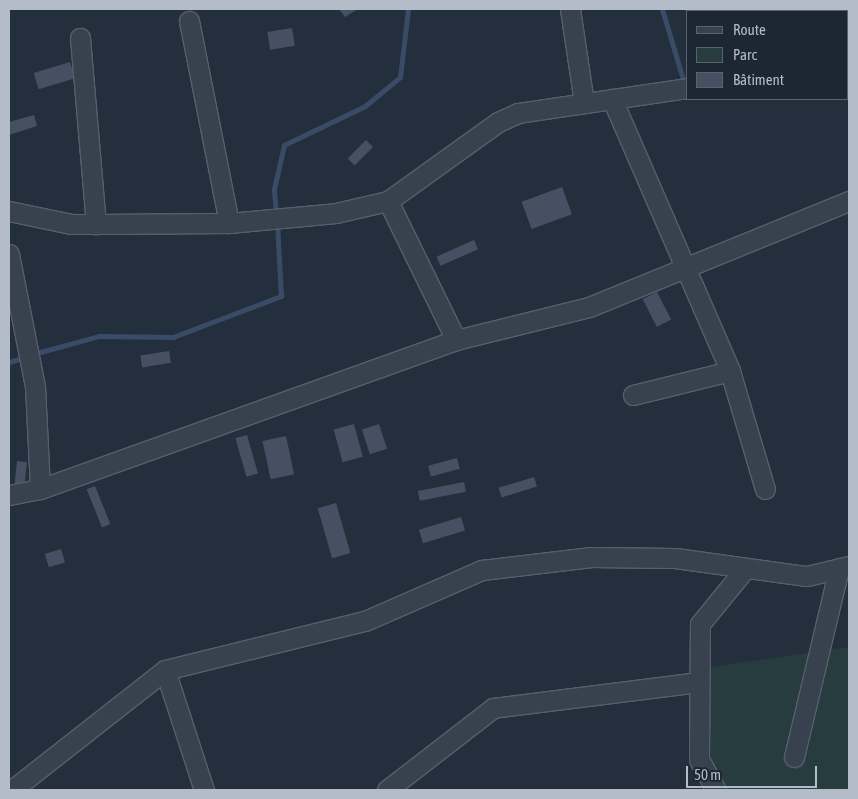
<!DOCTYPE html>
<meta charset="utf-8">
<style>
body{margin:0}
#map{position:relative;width:858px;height:799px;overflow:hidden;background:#242f3e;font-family:"Asap Condensed",sans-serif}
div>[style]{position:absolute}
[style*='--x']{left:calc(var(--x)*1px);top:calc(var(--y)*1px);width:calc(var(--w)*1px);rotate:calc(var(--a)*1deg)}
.green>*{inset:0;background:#263c3f}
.stream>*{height:5px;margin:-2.5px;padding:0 2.5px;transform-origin:2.5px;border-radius:2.5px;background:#394c67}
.building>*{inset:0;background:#455162;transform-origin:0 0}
.roads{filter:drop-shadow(1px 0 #565f6c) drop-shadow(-1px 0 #565f6c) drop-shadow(0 1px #565f6c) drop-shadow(0 -1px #565f6c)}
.minor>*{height:19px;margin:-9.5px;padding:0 9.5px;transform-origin:9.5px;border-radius:9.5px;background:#38414e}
span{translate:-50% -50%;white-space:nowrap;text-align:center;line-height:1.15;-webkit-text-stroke:5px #1d2633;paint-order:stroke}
.frame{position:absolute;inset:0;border:10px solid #b4bcc9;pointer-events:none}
.legend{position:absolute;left:686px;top:10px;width:162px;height:90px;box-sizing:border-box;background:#1d2633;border:1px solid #59626f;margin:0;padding:6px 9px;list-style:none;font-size:15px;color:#b4bcc9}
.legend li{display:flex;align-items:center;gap:10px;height:25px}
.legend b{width:25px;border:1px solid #59626f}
.scale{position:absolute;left:686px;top:766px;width:131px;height:22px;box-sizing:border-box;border:2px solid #b4bcc9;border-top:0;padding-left:6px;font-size:15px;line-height:18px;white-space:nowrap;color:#b4bcc9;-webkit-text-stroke:4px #1d2633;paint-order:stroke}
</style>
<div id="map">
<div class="green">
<i style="clip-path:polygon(849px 647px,849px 790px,718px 790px,691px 670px)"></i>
</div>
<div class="stream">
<i style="--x:662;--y:9;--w:77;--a:73.4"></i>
<i style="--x:847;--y:42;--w:2;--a:0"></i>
<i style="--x:276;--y:214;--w:25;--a:-95"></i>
<i style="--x:274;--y:189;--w:45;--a:-77.2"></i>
<i style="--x:284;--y:145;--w:90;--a:-25.7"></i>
<i style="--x:365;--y:106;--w:45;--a:-39.6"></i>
<i style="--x:400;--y:77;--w:68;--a:-83.3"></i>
<i style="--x:33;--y:354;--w:68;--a:-15.3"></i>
<i style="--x:99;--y:336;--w:74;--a:0.8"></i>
<i style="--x:173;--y:337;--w:116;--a:-20.8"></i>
<i style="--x:281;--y:296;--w:73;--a:-93.1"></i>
<i style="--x:9;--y:362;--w:17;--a:-17"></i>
</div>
<div class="building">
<i style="clip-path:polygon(339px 9px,358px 9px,345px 17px)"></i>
<i style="left:292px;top:28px;width:18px;height:25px;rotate:81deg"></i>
<i style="left:70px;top:62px;width:17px;height:38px;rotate:73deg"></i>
<i style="clip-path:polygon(34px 115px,37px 126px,9px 135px,9px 122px)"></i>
<i style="left:366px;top:140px;width:10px;height:26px;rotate:45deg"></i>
<i style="left:562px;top:187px;width:29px;height:43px;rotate:70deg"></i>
<i style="left:474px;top:240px;width:10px;height:41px;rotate:66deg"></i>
<i style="left:657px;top:292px;width:31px;height:16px;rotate:63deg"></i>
<i style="left:169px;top:351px;width:12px;height:29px;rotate:81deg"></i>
<i style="left:354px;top:424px;width:34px;height:21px;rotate:75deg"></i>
<i style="left:379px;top:424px;width:26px;height:18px;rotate:72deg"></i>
<i style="left:247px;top:435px;width:40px;height:12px;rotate:74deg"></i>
<i style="left:286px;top:436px;width:39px;height:24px;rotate:78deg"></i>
<i style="left:457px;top:458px;width:11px;height:30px;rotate:75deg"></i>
<i style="left:17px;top:461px;width:10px;height:31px;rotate:6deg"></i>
<i style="left:534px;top:477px;width:10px;height:37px;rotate:73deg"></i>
<i style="left:464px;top:482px;width:10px;height:47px;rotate:79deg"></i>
<i style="left:95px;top:486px;width:41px;height:9px;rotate:68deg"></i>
<i style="left:336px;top:503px;width:52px;height:19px;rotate:74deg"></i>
<i style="left:461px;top:517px;width:14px;height:44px;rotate:73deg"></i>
<i style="left:61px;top:549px;width:14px;height:17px;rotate:73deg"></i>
</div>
<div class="roads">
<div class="minor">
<i style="--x:570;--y:9;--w:95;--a:81.5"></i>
<i style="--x:773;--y:9;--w:2;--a:63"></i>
<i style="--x:847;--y:20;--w:2;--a:-27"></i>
<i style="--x:189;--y:21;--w:206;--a:78.8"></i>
<i style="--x:80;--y:38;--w:187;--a:85.1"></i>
<i style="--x:612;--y:99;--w:296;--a:66.5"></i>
<i style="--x:730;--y:371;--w:123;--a:73.5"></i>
<i style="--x:388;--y:201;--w:155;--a:63.9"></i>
<i style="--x:9;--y:211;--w:63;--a:11.8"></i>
<i style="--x:71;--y:224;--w:25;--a:0"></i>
<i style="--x:96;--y:224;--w:133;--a:-0.4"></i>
<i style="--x:229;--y:223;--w:107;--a:-5.3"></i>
<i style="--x:336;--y:213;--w:53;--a:-13"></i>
<i style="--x:388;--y:201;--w:135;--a:-35.7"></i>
<i style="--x:498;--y:122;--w:22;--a:-24"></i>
<i style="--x:518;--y:113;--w:171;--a:-8.4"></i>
<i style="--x:9;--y:254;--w:135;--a:78.9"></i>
<i style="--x:35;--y:386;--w:103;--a:87.2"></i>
<i style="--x:633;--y:395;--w:100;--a:-13.9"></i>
<i style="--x:9;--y:495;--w:32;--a:-11"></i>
<i style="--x:40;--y:489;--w:442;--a:-19.7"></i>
<i style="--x:456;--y:340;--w:137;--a:-13.9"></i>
<i style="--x:589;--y:307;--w:281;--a:-22.2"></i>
<i style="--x:165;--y:670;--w:126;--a:72"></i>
<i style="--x:794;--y:757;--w:194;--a:-76.6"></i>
<i style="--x:12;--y:790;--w:194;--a:-38.1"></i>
<i style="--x:165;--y:670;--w:206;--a:-13.8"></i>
<i style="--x:365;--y:621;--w:128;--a:-23.6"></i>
<i style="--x:482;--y:570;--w:110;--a:-6.8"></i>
<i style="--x:591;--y:557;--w:84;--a:0.7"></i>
<i style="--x:675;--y:558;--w:133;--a:7.8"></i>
<i style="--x:807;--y:576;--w:43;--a:-13.4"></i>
<i style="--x:387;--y:790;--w:134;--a:-37.7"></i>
<i style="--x:493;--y:708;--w:208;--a:-7.2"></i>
<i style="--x:716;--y:790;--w:35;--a:-119"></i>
<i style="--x:699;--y:759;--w:135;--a:-89.6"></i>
<i style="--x:700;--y:624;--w:70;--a:-50.8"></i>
</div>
</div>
<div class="frame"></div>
<ul class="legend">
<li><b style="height:6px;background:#38414e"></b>Route</li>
<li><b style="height:14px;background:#263c3f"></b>Parc</li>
<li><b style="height:14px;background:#455162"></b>Bâtiment</li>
</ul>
<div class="scale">50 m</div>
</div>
